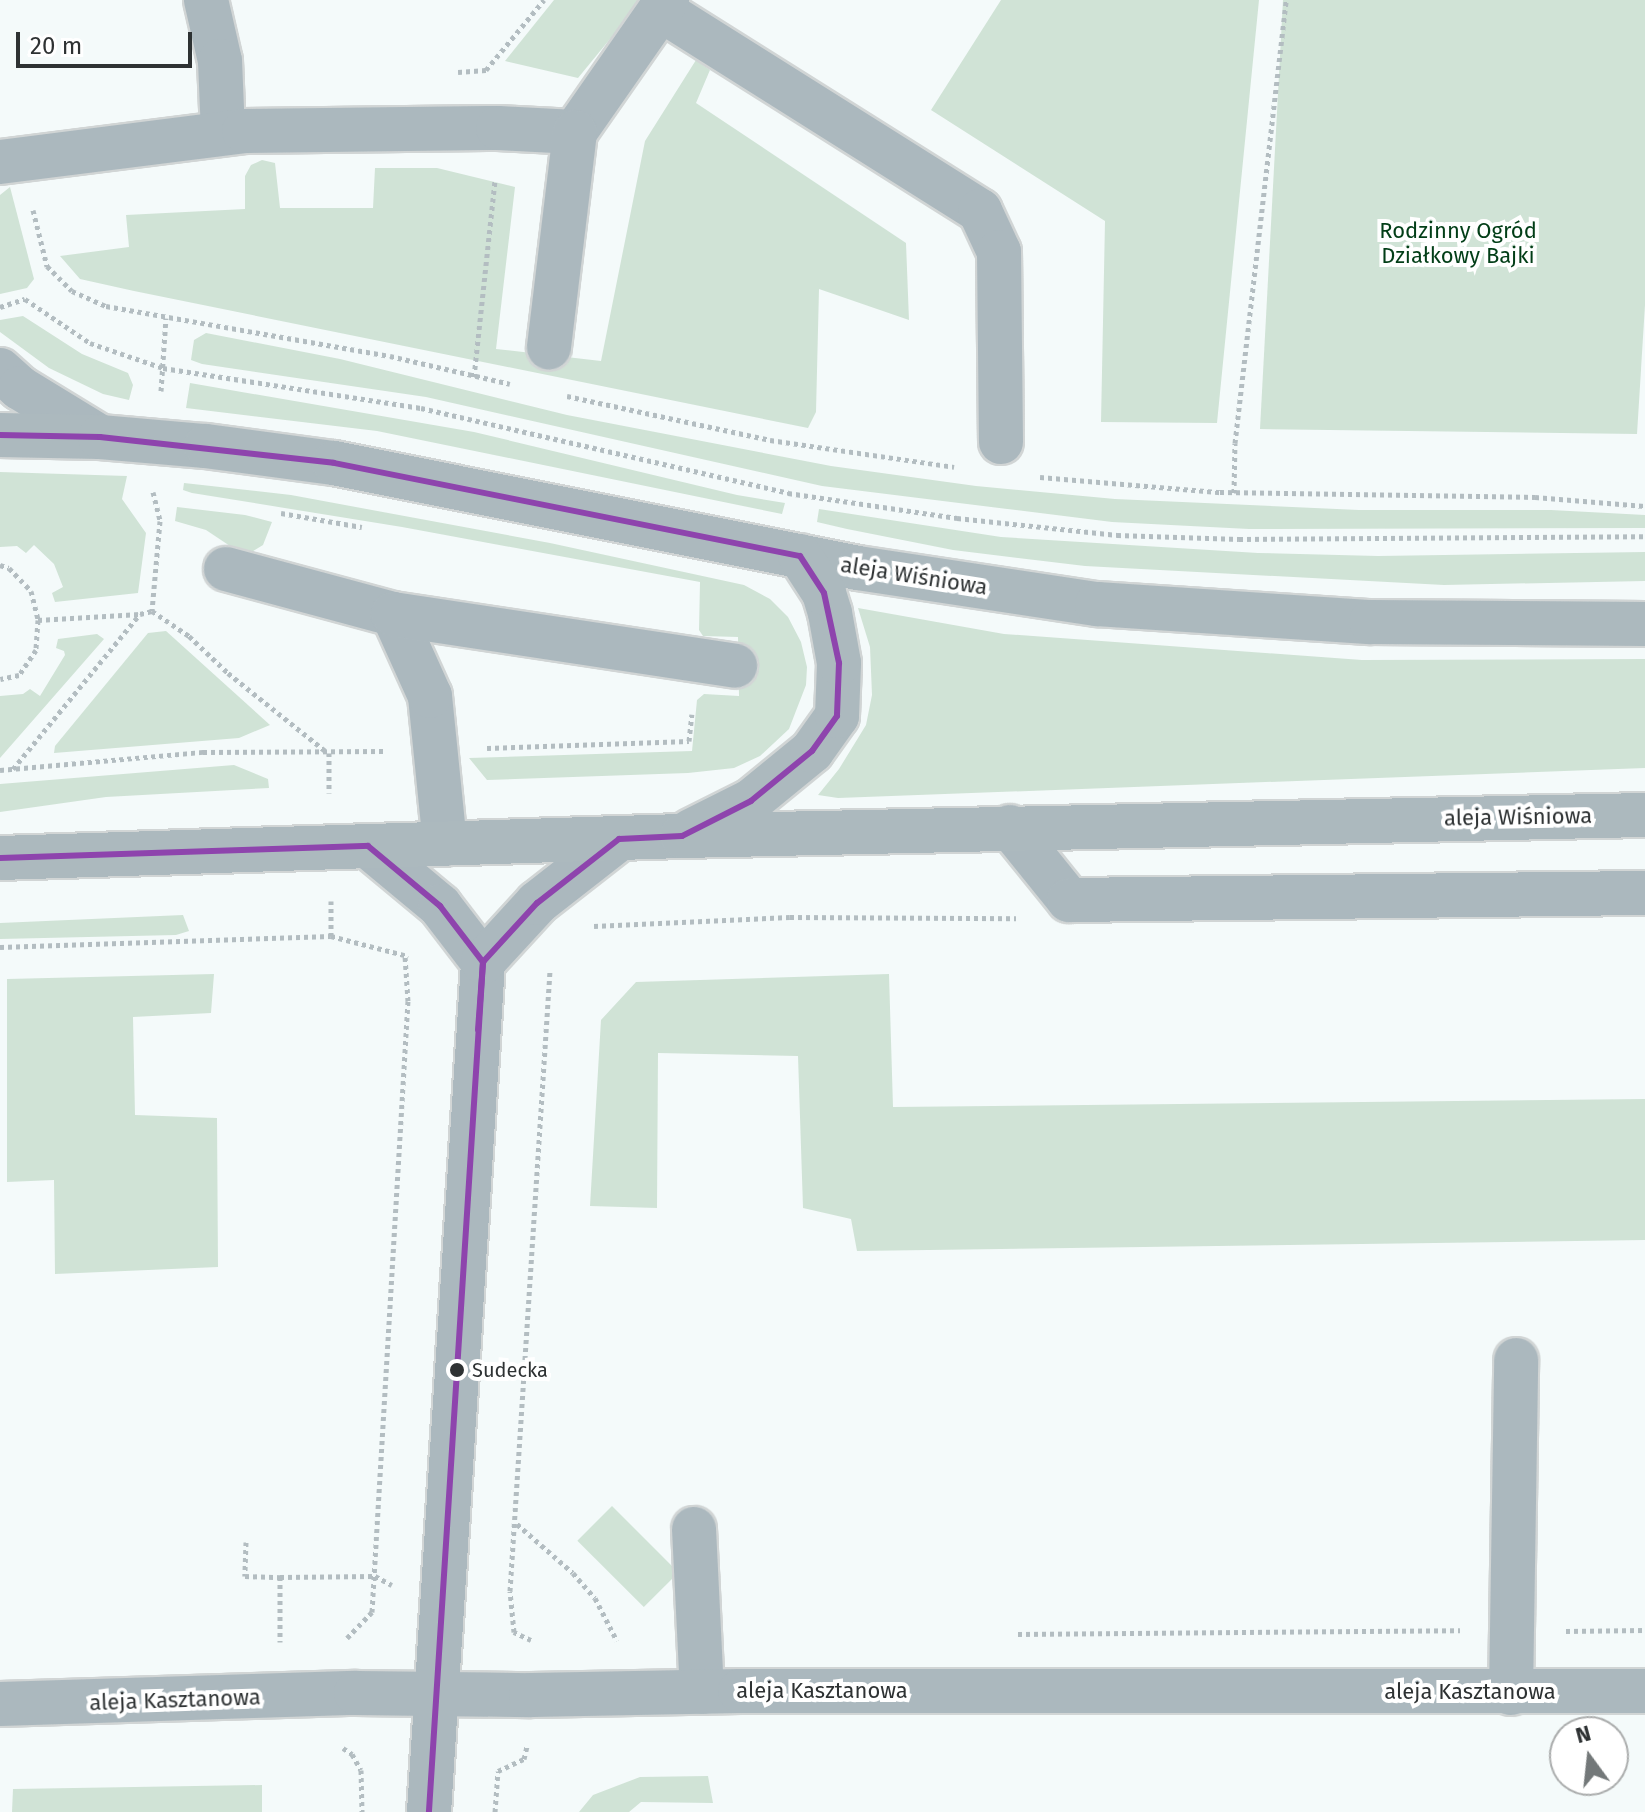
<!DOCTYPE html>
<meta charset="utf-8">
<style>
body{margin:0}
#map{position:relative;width:1645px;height:1812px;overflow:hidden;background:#f4fafa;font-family:"Fira Sans",sans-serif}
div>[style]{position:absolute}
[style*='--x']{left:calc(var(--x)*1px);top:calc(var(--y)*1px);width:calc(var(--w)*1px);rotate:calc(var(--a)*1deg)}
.green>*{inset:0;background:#d0e3d6;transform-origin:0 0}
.path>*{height:5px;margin-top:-2.5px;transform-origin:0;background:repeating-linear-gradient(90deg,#b3bdc1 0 4px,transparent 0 8px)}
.roads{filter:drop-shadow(2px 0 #d1d5d5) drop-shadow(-2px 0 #d1d5d5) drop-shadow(0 2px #d1d5d5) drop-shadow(0 -2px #d1d5d5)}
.minor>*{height:44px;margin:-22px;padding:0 22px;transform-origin:22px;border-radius:22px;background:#abb8be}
.major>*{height:44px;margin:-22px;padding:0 22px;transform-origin:22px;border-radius:22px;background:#acb9be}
.bus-1>*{height:6px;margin:-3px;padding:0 3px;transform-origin:3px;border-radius:3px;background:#8e44ad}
.dots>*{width:22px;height:22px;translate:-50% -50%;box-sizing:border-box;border:4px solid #fff;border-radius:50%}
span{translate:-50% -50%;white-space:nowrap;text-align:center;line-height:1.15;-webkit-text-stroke:8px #fff;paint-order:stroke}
.bus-label{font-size:20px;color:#2e3233}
.left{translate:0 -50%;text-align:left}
.park-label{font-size:22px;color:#023e17}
.street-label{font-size:22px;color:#2e3233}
.north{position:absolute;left:1549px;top:1716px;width:80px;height:80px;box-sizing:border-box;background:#fff;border:2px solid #abadad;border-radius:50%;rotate:345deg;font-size:22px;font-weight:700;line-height:32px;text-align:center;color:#2e3233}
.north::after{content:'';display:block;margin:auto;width:28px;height:36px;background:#737879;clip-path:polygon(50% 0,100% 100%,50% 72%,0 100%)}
.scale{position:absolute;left:16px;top:32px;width:176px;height:36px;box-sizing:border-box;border:4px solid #2e3233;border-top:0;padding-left:10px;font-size:24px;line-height:28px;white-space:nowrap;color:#2e3233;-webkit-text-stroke:6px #fff;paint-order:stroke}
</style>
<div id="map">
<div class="green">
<i style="clip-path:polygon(554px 0,642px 0,578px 78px,505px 61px)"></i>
<i style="clip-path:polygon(1001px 0,1259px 0,1217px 423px,1101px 422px,1105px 221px,931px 110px)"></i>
<i style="clip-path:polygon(1283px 0,1645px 0,1645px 305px,1637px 434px,1260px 429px)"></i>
<i style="clip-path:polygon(696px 60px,710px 70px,696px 103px,906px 243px,909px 320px,819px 289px,816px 412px,808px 428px,134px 291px,80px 279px,60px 256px,129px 247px,126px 215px,245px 209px,245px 176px,251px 165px,262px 160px,275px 163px,280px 208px,373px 208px,375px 168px,437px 168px,515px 187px,496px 349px,601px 361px,645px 141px)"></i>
<i style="clip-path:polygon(10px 187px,34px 279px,27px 288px,0 294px,0 195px)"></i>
<i style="clip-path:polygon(23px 316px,82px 354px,128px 373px,133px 385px,129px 400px,103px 394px,49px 368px,0 332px,0 320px)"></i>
<i style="clip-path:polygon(206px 333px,340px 359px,567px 415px,831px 466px,976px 486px,1115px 499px,1359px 510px,1551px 510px,1645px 515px,1645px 528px,1249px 529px,1112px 522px,822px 486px,426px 397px,202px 364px,191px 360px,194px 340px)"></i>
<i style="clip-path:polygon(190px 383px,474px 432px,737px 495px,785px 503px,782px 514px,377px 431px,186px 408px)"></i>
<i style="clip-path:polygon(0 472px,127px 476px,122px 499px,146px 533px,138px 593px,55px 602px,52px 593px,63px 587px,54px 564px,34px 545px,26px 553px,17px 546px,0 547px)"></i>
<i style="clip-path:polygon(184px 483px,291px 495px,550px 543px,744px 585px,770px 599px,788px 617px,801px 642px,807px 667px,806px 685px,789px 729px,760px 756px,734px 768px,688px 773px,487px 780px,469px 758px,692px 751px,697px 700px,704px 694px,739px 696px,738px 637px,703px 636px,699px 630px,700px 582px,402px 527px,192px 493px,183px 490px)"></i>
<i style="clip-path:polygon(177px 507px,245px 515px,272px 522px,263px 545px,250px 553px,239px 552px,206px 530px,175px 521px)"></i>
<i style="clip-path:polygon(819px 509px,1001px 537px,1258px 553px,1378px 556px,1645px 552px,1645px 581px,1444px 585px,1085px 566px,953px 550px,847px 529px,817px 522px)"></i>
<i style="clip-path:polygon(858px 608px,1004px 634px,1362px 660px,1645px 659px,1645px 768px,838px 798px,818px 795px,839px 769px,866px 725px,872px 695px,870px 647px)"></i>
<i style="clip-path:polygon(166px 631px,270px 725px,239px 738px,54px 753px,55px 746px,148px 633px)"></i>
<i style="clip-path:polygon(97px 634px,104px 639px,0 758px,0 696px,23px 694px,30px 689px,40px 696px,65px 655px,64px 651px,56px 648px,58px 639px)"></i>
<i style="clip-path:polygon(234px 765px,268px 779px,269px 788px,106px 797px,0 812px,0 784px)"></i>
<i style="clip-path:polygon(183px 915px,189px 931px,176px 935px,0 939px,0 923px)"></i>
<i style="clip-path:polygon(214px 974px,211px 1013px,133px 1017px,135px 1115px,217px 1118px,218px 1267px,55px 1274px,54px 1180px,7px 1182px,7px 979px)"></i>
<i style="clip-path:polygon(889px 974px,893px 1107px,1645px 1099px,1645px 1240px,857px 1251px,851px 1219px,803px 1208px,798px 1056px,658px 1053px,657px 1208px,590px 1206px,601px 1020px,636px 982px)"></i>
<i style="left:612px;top:1506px;width:94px;height:49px;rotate:45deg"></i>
<i style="clip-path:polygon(708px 1776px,713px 1803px,641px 1802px,629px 1812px,579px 1812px,593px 1795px,640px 1777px)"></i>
<i style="clip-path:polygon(262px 1785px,262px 1812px,12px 1812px,13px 1789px)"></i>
</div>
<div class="path">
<i style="--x:458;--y:72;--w:28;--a:-4"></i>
<i style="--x:486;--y:70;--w:91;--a:-50.4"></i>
<i style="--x:33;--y:210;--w:58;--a:76"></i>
<i style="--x:47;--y:266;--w:35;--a:45"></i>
<i style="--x:72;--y:291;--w:37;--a:24"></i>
<i style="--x:106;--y:306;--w:288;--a:10"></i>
<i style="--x:390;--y:356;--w:123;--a:13.1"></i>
<i style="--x:0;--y:307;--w:26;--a:-18"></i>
<i style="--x:25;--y:299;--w:78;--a:34.1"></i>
<i style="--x:90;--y:343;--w:77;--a:18.9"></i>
<i style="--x:163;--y:368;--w:261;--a:8.8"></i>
<i style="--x:421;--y:408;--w:377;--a:13"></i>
<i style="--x:788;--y:493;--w:171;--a:8.4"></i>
<i style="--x:957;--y:518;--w:161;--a:6.1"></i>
<i style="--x:1117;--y:535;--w:122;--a:1.9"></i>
<i style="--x:1239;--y:539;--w:406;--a:-0.4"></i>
<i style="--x:474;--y:377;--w:199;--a:-83.9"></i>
<i style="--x:161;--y:391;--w:73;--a:-86.1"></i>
<i style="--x:567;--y:396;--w:208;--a:12.2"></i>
<i style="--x:770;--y:440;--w:186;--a:8.3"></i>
<i style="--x:1040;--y:477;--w:181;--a:4.8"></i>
<i style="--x:1220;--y:492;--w:315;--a:0.9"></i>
<i style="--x:1535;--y:497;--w:110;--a:4.7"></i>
<i style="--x:153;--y:492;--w:30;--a:76"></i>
<i style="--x:160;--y:521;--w:90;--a:95.1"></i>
<i style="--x:152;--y:611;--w:45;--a:34"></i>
<i style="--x:189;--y:636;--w:54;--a:43.5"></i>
<i style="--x:228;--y:673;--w:128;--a:38.7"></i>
<i style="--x:1234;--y:493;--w:50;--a:-88.9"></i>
<i style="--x:1235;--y:443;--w:446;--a:-83.4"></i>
<i style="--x:281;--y:513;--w:82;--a:9.8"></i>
<i style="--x:0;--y:565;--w:9;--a:18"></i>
<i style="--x:9;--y:568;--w:32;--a:46"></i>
<i style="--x:31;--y:591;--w:30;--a:76"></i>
<i style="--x:38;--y:620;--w:30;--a:94"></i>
<i style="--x:36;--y:650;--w:30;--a:124"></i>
<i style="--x:19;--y:675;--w:19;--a:168"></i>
<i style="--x:38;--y:620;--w:102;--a:-3.4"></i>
<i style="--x:487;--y:748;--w:202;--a:-2"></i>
<i style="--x:689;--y:741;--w:27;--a:-84"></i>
<i style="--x:329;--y:753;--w:40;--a:90"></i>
<i style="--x:13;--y:769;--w:200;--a:-50.7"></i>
<i style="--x:140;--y:614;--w:12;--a:-14"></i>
<i style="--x:0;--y:770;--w:204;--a:-5.1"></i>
<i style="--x:203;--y:752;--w:182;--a:-0.3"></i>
<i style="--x:331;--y:901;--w:35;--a:90"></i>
<i style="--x:594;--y:926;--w:196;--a:-2.6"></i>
<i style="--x:790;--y:917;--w:226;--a:0.3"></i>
<i style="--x:0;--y:947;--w:331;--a:-1.9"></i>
<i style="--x:331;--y:936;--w:80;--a:14.6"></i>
<i style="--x:517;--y:1524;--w:74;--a:41.2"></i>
<i style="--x:573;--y:1573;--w:33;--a:49"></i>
<i style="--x:595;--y:1598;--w:48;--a:62.9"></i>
<i style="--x:246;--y:1542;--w:34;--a:92"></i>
<i style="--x:245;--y:1576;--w:35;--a:2"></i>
<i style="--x:280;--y:1577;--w:65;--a:90"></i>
<i style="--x:280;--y:1577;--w:95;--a:-0.6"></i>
<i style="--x:375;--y:1576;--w:19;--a:28"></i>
<i style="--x:1566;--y:1631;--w:79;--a:-0.7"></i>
<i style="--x:1018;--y:1634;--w:442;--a:-0.5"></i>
<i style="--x:347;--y:1638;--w:36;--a:-46"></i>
<i style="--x:372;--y:1612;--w:612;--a:-86.63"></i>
<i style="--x:408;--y:1001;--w:45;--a:-93.8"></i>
<i style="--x:531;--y:1640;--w:19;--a:-155"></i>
<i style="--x:514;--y:1632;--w:41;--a:-95.6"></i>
<i style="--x:510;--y:1591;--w:621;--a:-86.31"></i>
<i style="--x:343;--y:1748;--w:11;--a:34"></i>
<i style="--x:352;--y:1754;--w:18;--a:61"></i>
<i style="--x:361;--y:1770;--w:42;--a:88.6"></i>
<i style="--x:495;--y:1812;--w:41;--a:-85.8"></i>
<i style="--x:498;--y:1771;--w:29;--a:-25"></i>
<i style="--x:524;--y:1759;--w:13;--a:-77"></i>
</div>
<div class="roads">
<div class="minor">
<i style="--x:206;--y:0;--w:63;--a:77.1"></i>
<i style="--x:220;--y:61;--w:72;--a:87.6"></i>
<i style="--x:661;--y:10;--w:377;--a:32.2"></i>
<i style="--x:980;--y:211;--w:45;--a:65.1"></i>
<i style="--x:999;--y:252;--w:190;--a:89.4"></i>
<i style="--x:575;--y:132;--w:161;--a:-55.1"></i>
<i style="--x:0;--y:162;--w:246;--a:-7.2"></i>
<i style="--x:244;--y:131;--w:254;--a:-0.7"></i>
<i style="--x:498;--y:128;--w:77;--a:3"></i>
<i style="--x:575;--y:132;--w:217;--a:96.9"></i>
<i style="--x:0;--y:370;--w:27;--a:42"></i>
<i style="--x:20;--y:388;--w:94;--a:31.5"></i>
<i style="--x:226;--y:569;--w:173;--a:15.1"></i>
<i style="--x:1010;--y:827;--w:94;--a:51.1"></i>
<i style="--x:1069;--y:900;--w:576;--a:-0.7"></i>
<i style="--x:445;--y:844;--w:149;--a:-95.8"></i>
<i style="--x:430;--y:696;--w:90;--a:-114.3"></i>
<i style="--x:393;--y:614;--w:346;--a:8.6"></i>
<i style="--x:368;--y:846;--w:94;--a:39.8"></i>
<i style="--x:440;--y:906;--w:71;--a:52.5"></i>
<i style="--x:694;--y:1529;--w:163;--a:87.2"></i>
<i style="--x:1511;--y:1693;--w:333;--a:-89.1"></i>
<i style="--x:0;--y:1704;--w:356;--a:-1.8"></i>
<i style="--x:356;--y:1693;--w:175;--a:0.7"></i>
<i style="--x:531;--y:1695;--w:209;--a:-1.1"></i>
<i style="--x:740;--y:1691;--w:905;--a:0"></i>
<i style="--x:429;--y:1812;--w:852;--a:-86.36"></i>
<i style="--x:483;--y:962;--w:80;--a:-47.5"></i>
<i style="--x:537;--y:903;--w:104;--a:-38"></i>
</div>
<div class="major">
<i style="--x:0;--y:435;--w:100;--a:1.1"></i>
<i style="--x:100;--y:437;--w:106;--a:4.9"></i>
<i style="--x:206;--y:446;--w:129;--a:7.6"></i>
<i style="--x:334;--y:463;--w:534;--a:11.33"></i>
<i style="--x:858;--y:568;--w:242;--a:8.6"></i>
<i style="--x:1097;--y:604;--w:275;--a:3.8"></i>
<i style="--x:1371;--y:622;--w:274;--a:0.4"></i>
<i style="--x:691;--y:831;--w:67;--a:-26.6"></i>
<i style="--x:751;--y:801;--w:79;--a:-39.3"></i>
<i style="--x:812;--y:751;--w:43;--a:-54.5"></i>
<i style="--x:837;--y:716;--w:53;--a:-87.8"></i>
<i style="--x:839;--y:663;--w:51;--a:-100.2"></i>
<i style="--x:830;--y:613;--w:21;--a:-107"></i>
<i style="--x:824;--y:593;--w:44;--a:-123"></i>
<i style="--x:0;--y:858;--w:682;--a:-1.85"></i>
<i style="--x:682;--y:836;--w:963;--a:-1.25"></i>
</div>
</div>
<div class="bus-1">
<i style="--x:0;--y:435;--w:100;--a:1.1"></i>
<i style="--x:100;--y:437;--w:235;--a:6.3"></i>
<i style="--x:334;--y:463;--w:475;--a:11.3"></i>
<i style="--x:800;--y:556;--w:44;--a:57"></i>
<i style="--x:824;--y:593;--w:72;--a:77.9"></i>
<i style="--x:839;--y:663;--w:53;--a:92.2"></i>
<i style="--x:837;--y:716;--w:43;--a:125.5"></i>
<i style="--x:812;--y:751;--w:79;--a:140.7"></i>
<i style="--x:751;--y:801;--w:77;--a:153.1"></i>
<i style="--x:682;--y:836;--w:63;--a:177.3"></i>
<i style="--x:619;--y:839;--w:104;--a:142"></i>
<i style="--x:537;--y:903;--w:80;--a:132.5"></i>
<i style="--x:483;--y:962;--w:852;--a:93.64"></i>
<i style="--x:0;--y:858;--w:368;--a:-1.9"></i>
<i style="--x:368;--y:846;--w:94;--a:39.8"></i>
<i style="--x:440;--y:906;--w:71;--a:52.5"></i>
<i style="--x:483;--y:962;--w:68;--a:94.2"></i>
</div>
<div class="dots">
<i style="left:457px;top:1370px;background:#2e3233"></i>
</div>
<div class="bus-label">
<span class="left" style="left:472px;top:1370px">Sudecka</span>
</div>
<div class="park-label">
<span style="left:1458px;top:243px">Rodzinny Ogród<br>Działkowy Bajki</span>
</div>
<div class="street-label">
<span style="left:914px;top:576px;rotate:9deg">aleja Wiśniowa</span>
<span style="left:1518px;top:817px;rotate:-1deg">aleja Wiśniowa</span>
<span style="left:822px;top:1691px">aleja Kasztanowa</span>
<span style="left:1470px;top:1692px">aleja Kasztanowa</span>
<span style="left:175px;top:1700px;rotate:-2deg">aleja Kasztanowa</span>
</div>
<div class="north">N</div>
<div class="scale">20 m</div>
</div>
